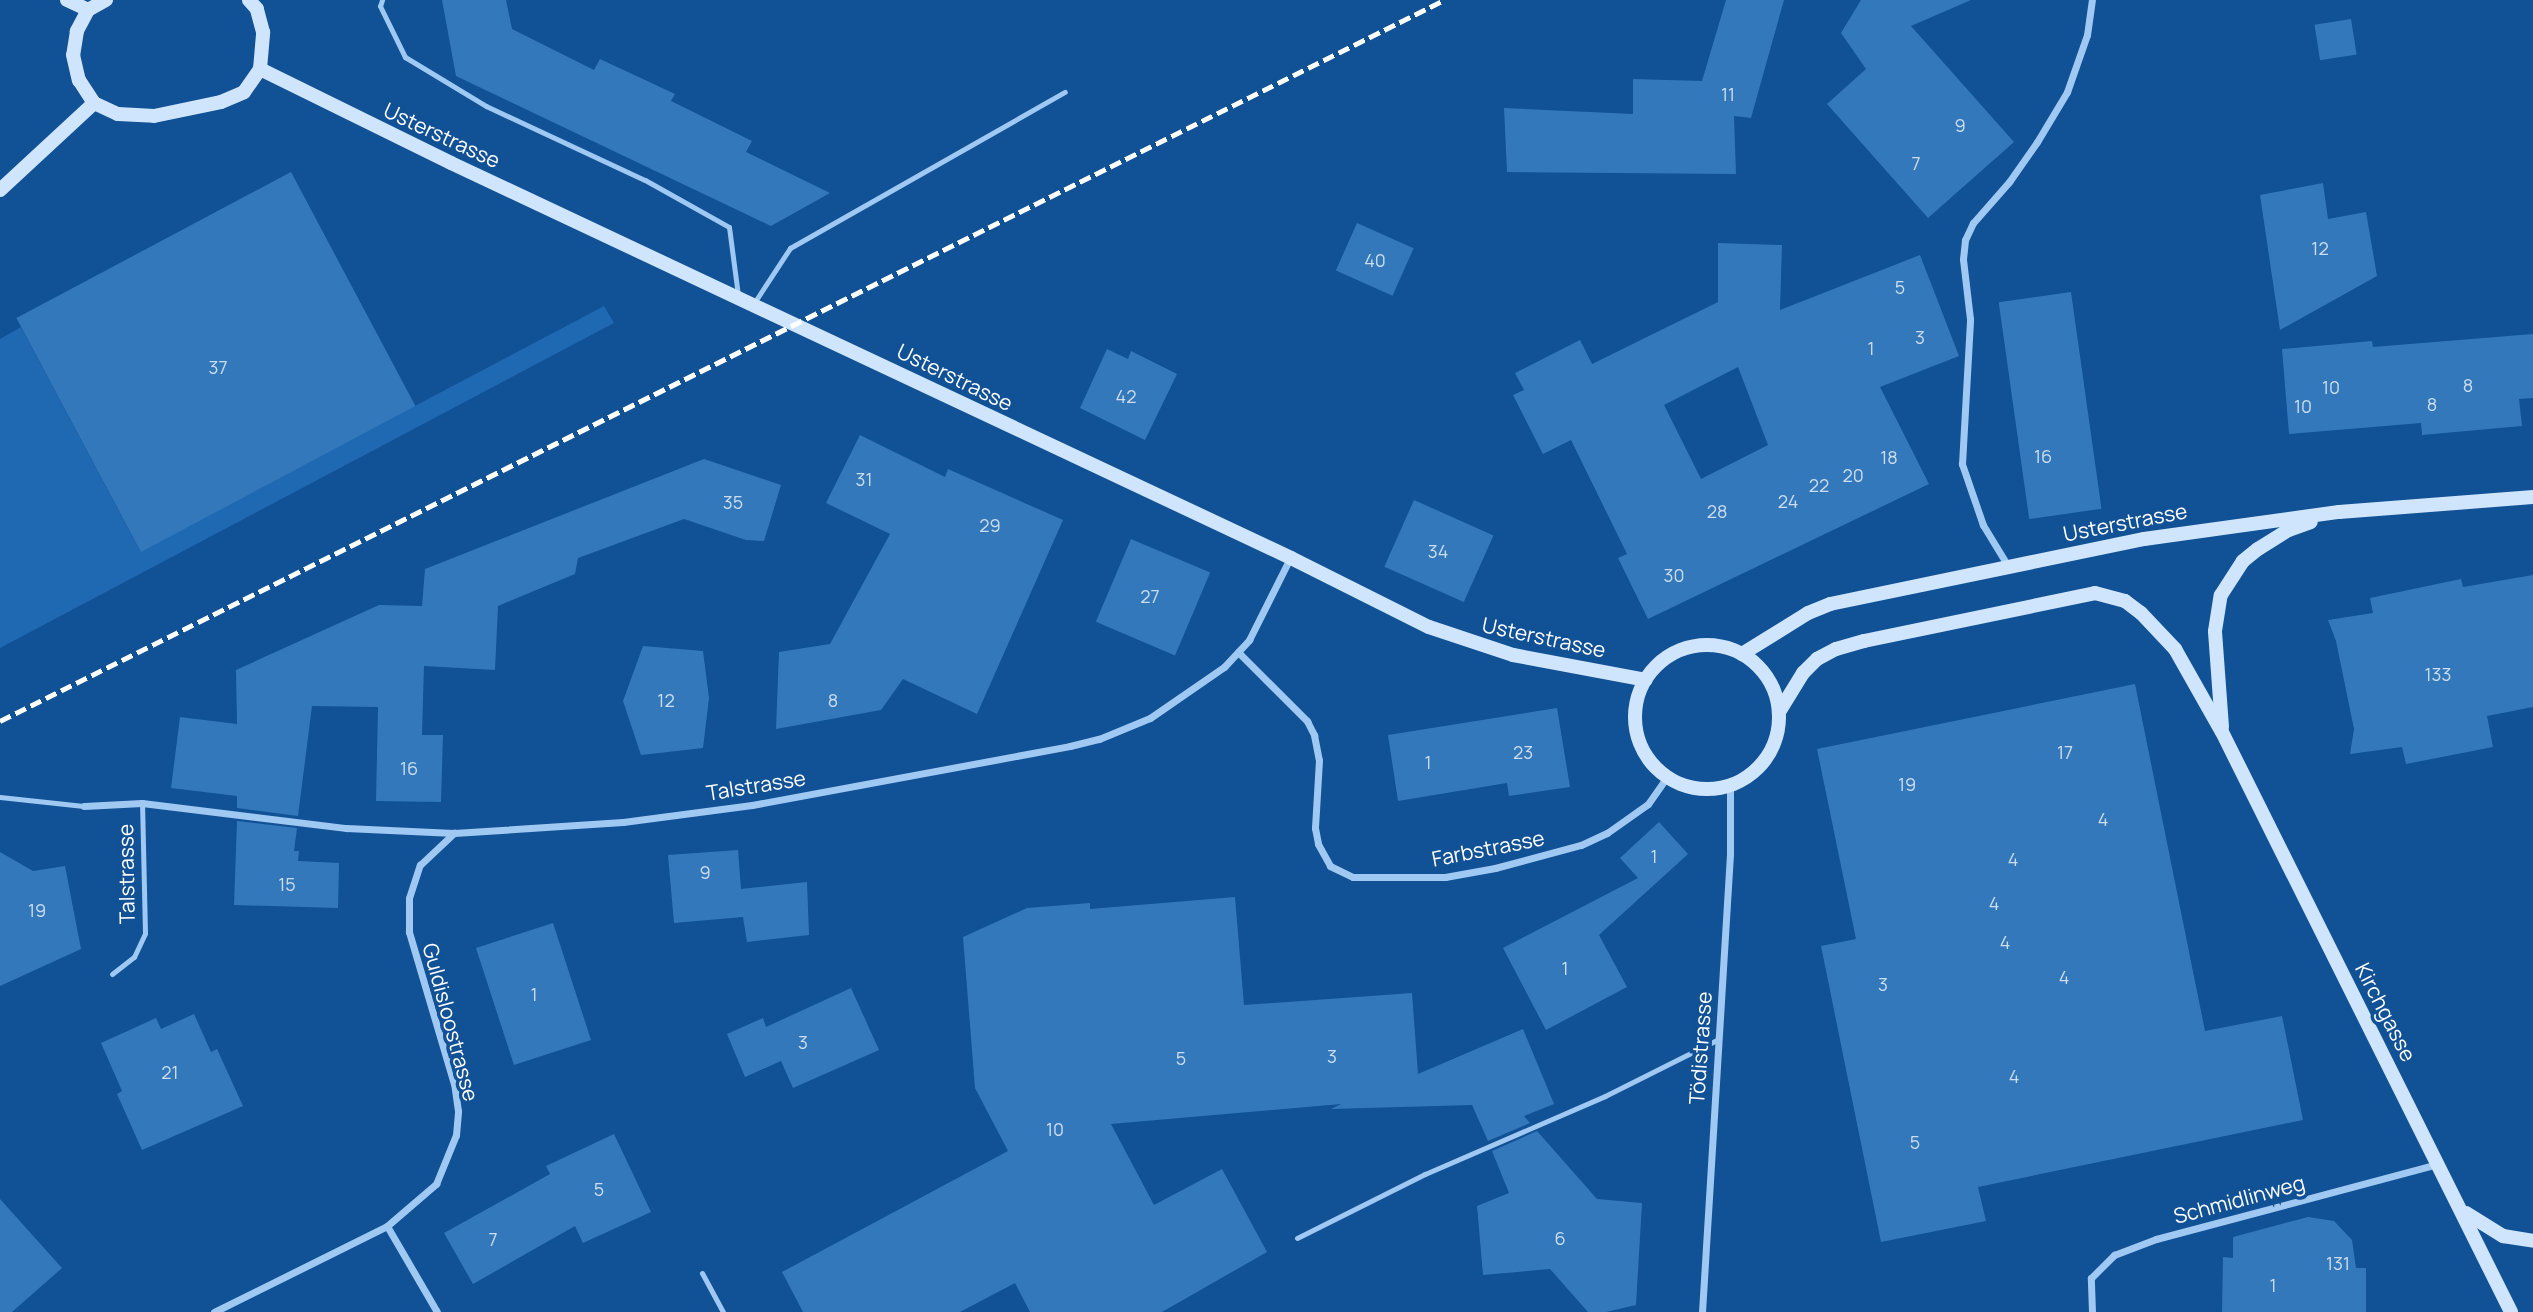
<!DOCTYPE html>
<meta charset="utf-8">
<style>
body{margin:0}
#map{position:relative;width:2533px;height:1312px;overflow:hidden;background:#115195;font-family:Manrope,sans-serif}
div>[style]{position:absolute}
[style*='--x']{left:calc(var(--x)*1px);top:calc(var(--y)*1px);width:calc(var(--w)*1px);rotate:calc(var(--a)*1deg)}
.green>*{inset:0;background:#1f69b2}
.building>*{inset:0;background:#3478bc;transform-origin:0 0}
.lane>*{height:5px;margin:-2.5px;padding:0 2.5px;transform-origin:2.5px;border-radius:2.5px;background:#9fc9f3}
.street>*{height:7px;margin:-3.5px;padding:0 3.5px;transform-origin:3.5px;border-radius:3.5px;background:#9fc9f3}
.secondary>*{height:14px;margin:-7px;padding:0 7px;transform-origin:7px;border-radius:7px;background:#cfe5fd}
.secondary>.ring{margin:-7px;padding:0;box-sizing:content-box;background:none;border:14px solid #cfe5fd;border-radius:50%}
.rail>*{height:5px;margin-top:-2.5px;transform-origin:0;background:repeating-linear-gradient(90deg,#fff 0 12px,transparent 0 17px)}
span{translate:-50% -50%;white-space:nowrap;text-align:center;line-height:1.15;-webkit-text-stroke:7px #115195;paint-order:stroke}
.number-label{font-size:18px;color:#cde}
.number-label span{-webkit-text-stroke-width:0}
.street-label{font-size:21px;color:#fff}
</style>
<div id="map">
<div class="green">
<i style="clip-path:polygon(604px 306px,614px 323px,0 648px,0 339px,21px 327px,140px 551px)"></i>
</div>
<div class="building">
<i style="clip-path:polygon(442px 0,506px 0,512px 29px,594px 70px,600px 59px,675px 94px,671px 101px,752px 141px,746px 152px,830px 193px,771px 226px,456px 76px)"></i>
<i style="clip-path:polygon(1726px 0,1784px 0,1751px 118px,1734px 116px,1736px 174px,1507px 172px,1504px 108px,1633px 114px,1633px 79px,1702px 81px)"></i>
<i style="clip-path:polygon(1861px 0,1971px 0,1911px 26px,2014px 142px,1928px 218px,1827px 104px,1866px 69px,1841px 33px)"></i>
<i style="left:2351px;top:19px;width:36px;height:37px;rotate:81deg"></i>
<i style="left:291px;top:172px;width:265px;height:311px;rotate:62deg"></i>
<i style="clip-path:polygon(2323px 183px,2328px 219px,2366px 212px,2377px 276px,2280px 330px,2260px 195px)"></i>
<i style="left:1357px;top:223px;width:62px;height:52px;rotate:24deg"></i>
<i style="clip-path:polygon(evenodd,1718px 243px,1782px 245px,1780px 310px,1920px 255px,1959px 356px,1880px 387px,1929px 484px,1648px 619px,1618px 558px,1627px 554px,1571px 440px,1543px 454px,1513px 395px,1524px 390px,1515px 373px,1580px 340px,1592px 364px,1718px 302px,1718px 243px,1738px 367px,1768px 445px,1701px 479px,1664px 405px,1738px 367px)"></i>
<i style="left:2071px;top:292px;width:219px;height:73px;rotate:82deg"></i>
<i style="clip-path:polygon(2533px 334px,2533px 398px,2519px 399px,2522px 426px,2422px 435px,2421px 423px,2289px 434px,2282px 349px,2372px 341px,2373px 347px)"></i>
<i style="clip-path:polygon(1107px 349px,1128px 359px,1131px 351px,1177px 374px,1145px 440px,1080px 408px)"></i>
<i style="clip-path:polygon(860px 435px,945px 477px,948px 469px,1063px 520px,977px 714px,903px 679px,881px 710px,776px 729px,779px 652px,830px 644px,890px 534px,826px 503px)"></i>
<i style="clip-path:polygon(704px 459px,781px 485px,764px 541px,746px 540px,684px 519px,578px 558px,575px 574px,498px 606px,495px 670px,424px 666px,422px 735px,443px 735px,441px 802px,376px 801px,378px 707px,312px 706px,298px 816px,237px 808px,237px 796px,171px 788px,180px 717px,237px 724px,236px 670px,379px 605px,422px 606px,425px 569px)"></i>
<i style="left:1414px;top:500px;width:87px;height:73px;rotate:24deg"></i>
<i style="left:1131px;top:539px;width:86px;height:90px;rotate:23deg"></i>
<i style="clip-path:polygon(2533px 575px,2533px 707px,2487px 716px,2493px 747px,2406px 764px,2402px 747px,2350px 754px,2354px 729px,2336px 641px,2328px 620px,2373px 613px,2370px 598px,2461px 579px,2463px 587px)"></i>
<i style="clip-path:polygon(643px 646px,703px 651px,709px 698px,703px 748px,641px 755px,623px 701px)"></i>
<i style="clip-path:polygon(2135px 684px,2205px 1031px,2282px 1016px,2303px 1120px,1978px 1187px,1986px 1221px,1881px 1242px,1821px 946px,1856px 939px,1817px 749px)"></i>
<i style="clip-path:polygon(1557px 708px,1570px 787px,1509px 796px,1507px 783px,1398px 801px,1388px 735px)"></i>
<i style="clip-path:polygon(237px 821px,297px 828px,294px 851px,299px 851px,298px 861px,339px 863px,338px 908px,234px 905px)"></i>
<i style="clip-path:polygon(1659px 822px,1688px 854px,1599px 935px,1627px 987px,1546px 1030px,1503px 948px,1638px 878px,1620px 858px)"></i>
<i style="clip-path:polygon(738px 850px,741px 889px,807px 882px,809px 935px,747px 942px,743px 917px,674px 923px,668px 855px)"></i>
<i style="clip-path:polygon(0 852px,33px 871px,65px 866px,81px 949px,0 986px)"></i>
<i style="clip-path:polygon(1235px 897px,1244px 1005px,1412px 993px,1418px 1074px,1523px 1029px,1554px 1104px,1524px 1116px,1530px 1123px,1488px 1141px,1472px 1105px,1331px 1109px,1341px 1104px,1111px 1124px,1154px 1205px,1222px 1169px,1267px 1252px,1162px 1312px,1030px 1312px,1015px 1283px,960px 1312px,803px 1312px,782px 1272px,1008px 1151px,975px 1088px,963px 937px,1027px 908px,1090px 903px,1090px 909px)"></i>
<i style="left:553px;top:923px;width:123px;height:81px;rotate:72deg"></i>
<i style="clip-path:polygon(851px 988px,879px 1050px,793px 1088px,781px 1061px,745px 1077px,727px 1034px,763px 1018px,766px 1027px)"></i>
<i style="clip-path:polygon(194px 1014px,211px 1052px,217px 1049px,243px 1106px,142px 1150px,117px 1094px,122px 1091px,101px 1043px,156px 1018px,161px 1029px)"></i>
<i style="clip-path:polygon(1537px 1131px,1597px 1199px,1642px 1203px,1636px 1305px,1606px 1312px,1588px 1312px,1550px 1269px,1483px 1275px,1477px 1206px,1509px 1193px,1492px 1151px)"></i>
<i style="clip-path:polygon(614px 1134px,651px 1212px,583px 1243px,575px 1226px,473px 1284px,444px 1233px,550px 1174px,546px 1166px)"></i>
<i style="clip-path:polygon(0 1199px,62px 1268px,12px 1312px,0 1312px)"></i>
<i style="clip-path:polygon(2308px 1217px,2334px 1221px,2352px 1240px,2356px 1268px,2366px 1268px,2366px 1312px,2222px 1312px,2223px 1257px,2233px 1258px,2233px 1237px)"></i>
</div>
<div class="lane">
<i style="--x:382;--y:0;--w:6;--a:108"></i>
<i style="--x:380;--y:6;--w:57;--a:63.9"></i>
<i style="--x:405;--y:57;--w:95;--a:31.2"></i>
<i style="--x:486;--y:106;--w:175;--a:25"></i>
<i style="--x:645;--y:180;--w:96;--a:29.2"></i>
<i style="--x:729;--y:227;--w:69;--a:82.5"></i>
<i style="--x:754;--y:303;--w:66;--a:-56.8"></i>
<i style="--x:790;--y:248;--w:316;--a:-29.6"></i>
<i style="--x:0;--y:797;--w:84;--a:6.1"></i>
<i style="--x:112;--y:974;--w:28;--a:-38"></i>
<i style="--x:134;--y:957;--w:26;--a:-65"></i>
<i style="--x:145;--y:933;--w:130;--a:-91.3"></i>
<i style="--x:1297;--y:1238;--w:143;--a:-26.6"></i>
<i style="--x:1425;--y:1174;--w:196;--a:-23.4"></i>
<i style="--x:1605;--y:1096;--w:125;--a:-26.6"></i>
<i style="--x:702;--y:1273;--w:44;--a:61.7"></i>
</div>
<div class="street">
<i style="--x:2008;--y:566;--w:48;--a:-121.4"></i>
<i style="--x:1983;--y:525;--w:65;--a:-109"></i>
<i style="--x:1962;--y:464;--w:145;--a:-86.8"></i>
<i style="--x:1970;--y:319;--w:60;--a:-96.7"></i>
<i style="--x:1963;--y:259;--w:19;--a:-84"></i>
<i style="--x:1965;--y:240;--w:19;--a:-65"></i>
<i style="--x:1973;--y:223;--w:55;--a:-48.7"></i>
<i style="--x:2009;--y:182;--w:49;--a:-55"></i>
<i style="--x:2037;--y:142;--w:58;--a:-59"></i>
<i style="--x:2067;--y:92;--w:60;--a:-70.7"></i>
<i style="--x:2087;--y:35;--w:35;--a:-82"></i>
<i style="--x:1238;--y:652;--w:98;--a:45"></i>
<i style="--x:1307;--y:721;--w:16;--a:63"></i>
<i style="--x:1314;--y:735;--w:25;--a:79"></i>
<i style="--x:1319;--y:760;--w:68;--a:93.4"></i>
<i style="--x:1315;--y:828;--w:16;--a:79"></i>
<i style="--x:1318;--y:844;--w:25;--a:61"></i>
<i style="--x:1330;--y:866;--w:25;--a:26"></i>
<i style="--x:1353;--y:877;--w:92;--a:0"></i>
<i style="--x:1445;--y:877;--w:51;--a:-10.2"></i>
<i style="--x:1495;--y:868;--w:89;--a:-15"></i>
<i style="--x:1581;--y:845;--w:29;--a:-25"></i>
<i style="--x:1607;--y:833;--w:50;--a:-35.3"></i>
<i style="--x:1648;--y:804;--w:33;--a:-55"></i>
<i style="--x:84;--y:806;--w:58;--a:-3"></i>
<i style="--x:142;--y:803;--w:206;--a:7"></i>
<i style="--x:346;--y:828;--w:108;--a:2.7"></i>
<i style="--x:454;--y:833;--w:169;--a:-3.7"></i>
<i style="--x:623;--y:822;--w:130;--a:-7.5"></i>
<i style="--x:752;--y:805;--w:323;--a:-10.5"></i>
<i style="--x:1070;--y:746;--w:30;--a:-14"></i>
<i style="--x:1099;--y:739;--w:55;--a:-22.4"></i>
<i style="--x:1150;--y:718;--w:90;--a:-34.6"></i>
<i style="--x:1224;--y:667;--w:37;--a:-47"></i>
<i style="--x:1249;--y:640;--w:92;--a:-63.4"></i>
<i style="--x:387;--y:1226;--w:99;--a:59.8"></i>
<i style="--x:214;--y:1312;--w:193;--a:-26.4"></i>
<i style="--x:387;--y:1226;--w:65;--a:-40.6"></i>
<i style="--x:436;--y:1184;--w:53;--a:-67.8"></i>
<i style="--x:456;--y:1135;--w:24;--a:-85"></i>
<i style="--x:458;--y:1111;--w:27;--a:-98"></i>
<i style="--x:454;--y:1084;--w:159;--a:-106.5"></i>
<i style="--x:409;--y:932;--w:34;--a:-90"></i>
<i style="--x:409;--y:898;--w:35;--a:-72"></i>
<i style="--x:420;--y:865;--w:47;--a:-43.3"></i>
<i style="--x:1702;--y:1312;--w:459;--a:-86.5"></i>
<i style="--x:1730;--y:854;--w:68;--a:-90"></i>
<i style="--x:2092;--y:1312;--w:34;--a:-92"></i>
<i style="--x:2091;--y:1278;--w:33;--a:-45"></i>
<i style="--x:2114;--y:1255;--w:45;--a:-20.9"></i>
<i style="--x:2156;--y:1239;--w:291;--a:-14.9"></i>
</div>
<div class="secondary">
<i style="--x:67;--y:0;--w:23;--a:25"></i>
<i style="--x:106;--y:0;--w:21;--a:151"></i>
<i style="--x:88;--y:10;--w:24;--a:118"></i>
<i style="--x:77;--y:31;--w:24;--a:99"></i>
<i style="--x:73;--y:55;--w:26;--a:77"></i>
<i style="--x:79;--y:80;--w:27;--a:57"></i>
<i style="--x:94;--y:103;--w:26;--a:25"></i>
<i style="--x:118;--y:114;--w:36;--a:3"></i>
<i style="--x:154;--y:116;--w:68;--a:-11.8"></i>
<i style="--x:221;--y:102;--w:25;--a:-23"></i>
<i style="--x:244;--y:92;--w:28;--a:-55"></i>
<i style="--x:260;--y:69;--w:37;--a:-85"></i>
<i style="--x:263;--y:32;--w:24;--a:-105"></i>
<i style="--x:257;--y:9;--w:12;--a:-132"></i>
<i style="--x:260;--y:69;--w:213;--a:26.2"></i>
<i style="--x:451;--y:163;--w:928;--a:25.18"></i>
<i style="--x:1291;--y:558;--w:154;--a:26.6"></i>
<i style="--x:1429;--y:627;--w:89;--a:18.4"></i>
<i style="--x:1513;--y:655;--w:135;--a:10.6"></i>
<i style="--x:0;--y:190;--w:128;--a:-42.8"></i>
<i class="ring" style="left:1635px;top:645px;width:130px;height:130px"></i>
<i style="--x:1742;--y:654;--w:78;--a:-31.8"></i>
<i style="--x:1808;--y:613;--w:24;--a:-22"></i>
<i style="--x:1830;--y:604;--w:321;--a:-11.7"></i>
<i style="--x:2144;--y:539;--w:197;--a:-7.9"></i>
<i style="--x:2339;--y:512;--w:195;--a:-4.4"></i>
<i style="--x:1779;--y:712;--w:46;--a:-58.4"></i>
<i style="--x:1803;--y:673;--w:20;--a:-45"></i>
<i style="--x:1817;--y:659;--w:21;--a:-28"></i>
<i style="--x:1836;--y:649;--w:29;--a:-16"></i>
<i style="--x:1864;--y:641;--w:236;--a:-11.7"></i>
<i style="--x:2095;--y:593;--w:31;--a:15"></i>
<i style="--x:2125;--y:601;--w:20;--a:37"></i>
<i style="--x:2141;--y:613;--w:50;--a:46.6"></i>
<i style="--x:2175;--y:649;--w:95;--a:60.5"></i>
<i style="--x:2222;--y:732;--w:648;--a:63.51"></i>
<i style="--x:2222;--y:727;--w:96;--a:-94.2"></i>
<i style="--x:2215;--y:631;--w:36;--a:-81"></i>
<i style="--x:2221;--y:595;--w:40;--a:-57.1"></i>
<i style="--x:2243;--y:561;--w:19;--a:-39"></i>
<i style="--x:2258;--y:549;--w:36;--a:-32"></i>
<i style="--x:2289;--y:530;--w:23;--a:-20"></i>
<i style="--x:2466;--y:1213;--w:44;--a:31.9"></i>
<i style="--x:2503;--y:1236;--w:30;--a:9"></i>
</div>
<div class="rail">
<i style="--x:0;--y:721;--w:1614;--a:-26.53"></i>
</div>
<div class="number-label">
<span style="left:1728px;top:94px">11</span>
<span style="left:1960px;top:125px">9</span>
<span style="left:1916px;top:163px">7</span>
<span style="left:2320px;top:248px">12</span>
<span style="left:1375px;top:260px">40</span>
<span style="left:1900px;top:287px">5</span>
<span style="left:1920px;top:337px">3</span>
<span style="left:1871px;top:348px">1</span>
<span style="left:218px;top:367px">37</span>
<span style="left:2468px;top:385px">8</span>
<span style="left:2331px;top:387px">10</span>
<span style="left:1126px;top:396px">42</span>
<span style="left:2432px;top:404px">8</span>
<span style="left:2303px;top:406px">10</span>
<span style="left:2043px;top:456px">16</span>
<span style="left:1889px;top:457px">18</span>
<span style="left:1853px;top:475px">20</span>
<span style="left:864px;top:479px">31</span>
<span style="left:1819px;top:485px">22</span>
<span style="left:1788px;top:501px">24</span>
<span style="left:733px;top:502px">35</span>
<span style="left:1717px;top:511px">28</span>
<span style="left:990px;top:525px">29</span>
<span style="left:1438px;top:551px">34</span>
<span style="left:1674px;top:575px">30</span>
<span style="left:1150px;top:596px">27</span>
<span style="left:2438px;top:674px">133</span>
<span style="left:666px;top:700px">12</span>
<span style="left:833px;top:700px">8</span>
<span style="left:1523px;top:752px">23</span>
<span style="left:2065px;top:752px">17</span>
<span style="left:1428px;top:762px">1</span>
<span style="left:409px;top:768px">16</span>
<span style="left:1907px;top:784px">19</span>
<span style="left:2103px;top:819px">4</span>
<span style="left:1654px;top:856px">1</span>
<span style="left:2013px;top:859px">4</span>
<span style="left:705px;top:872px">9</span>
<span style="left:287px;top:884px">15</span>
<span style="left:1994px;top:903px">4</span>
<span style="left:37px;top:910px">19</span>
<span style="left:2005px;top:942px">4</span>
<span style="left:1565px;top:968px">1</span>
<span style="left:2064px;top:977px">4</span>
<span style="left:1883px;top:984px">3</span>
<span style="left:534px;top:994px">1</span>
<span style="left:803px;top:1042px">3</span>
<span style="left:1332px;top:1056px">3</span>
<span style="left:1181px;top:1058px">5</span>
<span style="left:170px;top:1072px">21</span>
<span style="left:2014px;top:1076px">4</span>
<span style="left:1055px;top:1129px">10</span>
<span style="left:1915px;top:1142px">5</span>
<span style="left:599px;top:1189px">5</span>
<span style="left:1560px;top:1238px">6</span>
<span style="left:493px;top:1239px">7</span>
<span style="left:2338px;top:1263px">131</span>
<span style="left:2273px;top:1285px">1</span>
</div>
<div class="street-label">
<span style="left:442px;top:135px;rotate:25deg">Usterstrasse</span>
<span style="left:955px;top:377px;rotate:26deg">Usterstrasse</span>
<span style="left:2125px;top:522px;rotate:-11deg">Usterstrasse</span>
<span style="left:1544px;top:637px;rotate:12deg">Usterstrasse</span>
<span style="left:756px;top:785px;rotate:-9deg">Talstrasse</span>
<span style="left:1488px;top:848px;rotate:-11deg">Farbstrasse</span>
<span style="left:126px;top:874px;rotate:-91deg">Talstrasse</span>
<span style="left:2386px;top:1012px;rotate:63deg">Kirchgasse</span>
<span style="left:451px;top:1022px;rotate:75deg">Guldisloostrasse</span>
<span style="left:1700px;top:1048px;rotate:-86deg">Tödistrasse</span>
<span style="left:2239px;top:1199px;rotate:-15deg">Schmidlinweg</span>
</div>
</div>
